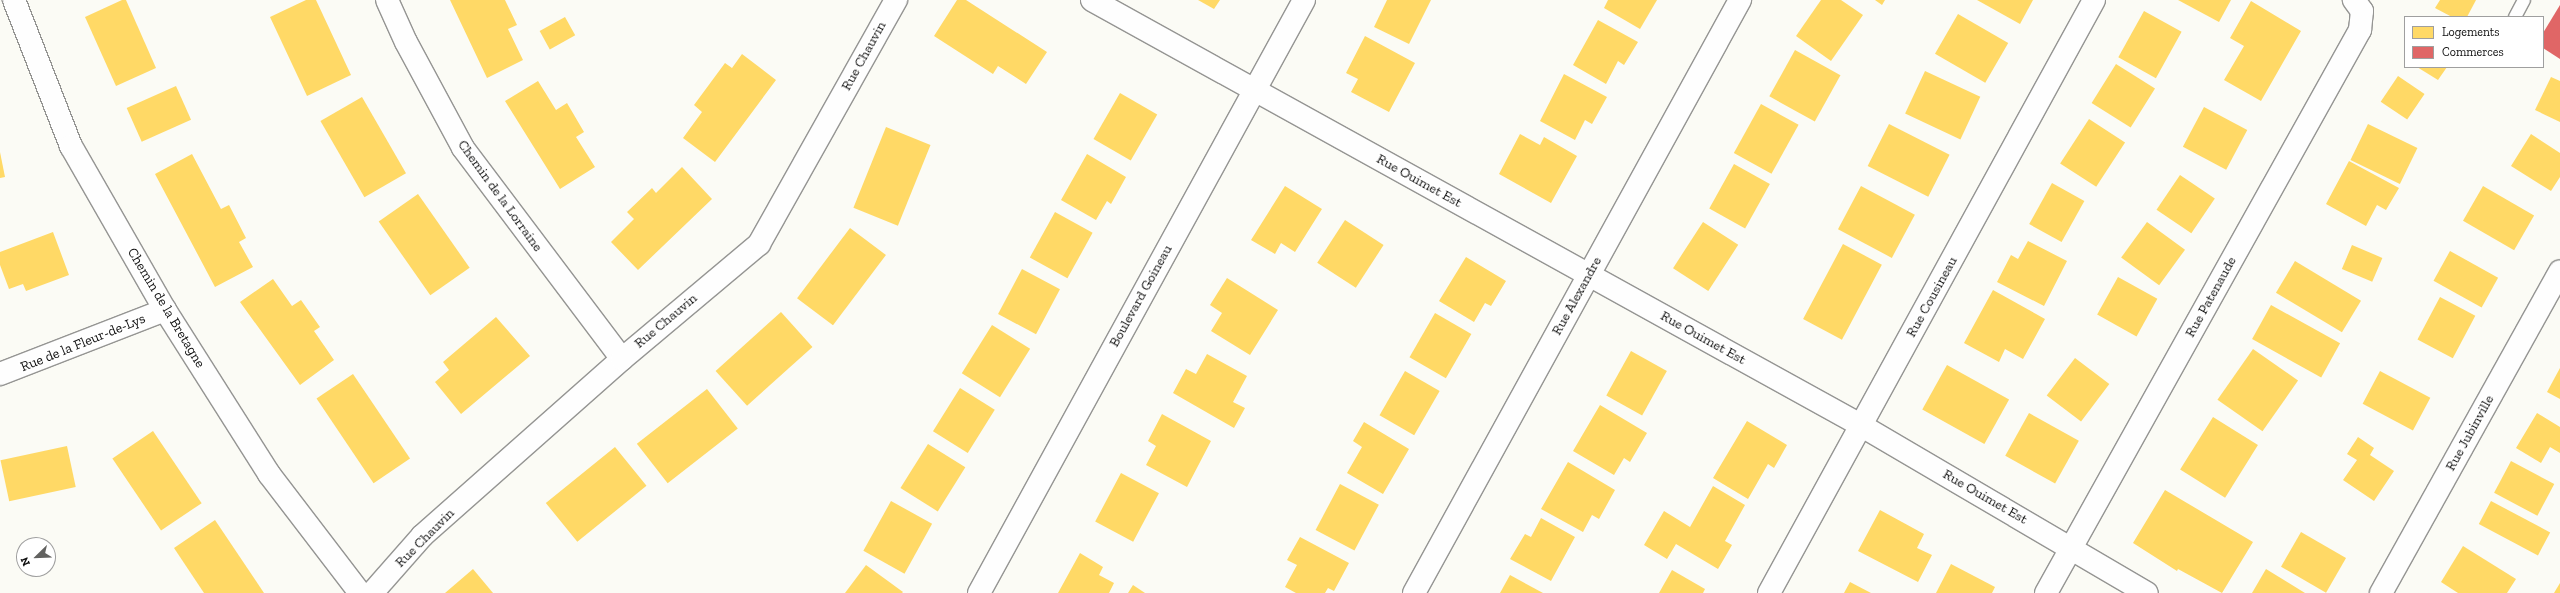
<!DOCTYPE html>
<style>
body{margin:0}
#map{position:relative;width:2560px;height:593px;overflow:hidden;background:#fbfbf5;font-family:"Zilla Slab",serif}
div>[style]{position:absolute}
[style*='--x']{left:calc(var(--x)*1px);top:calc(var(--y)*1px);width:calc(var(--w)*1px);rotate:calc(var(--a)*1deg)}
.homes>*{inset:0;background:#ffd966;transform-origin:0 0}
.shops>*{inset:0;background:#e06666}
.roads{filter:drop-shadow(1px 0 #959593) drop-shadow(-1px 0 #959593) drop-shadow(0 1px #959593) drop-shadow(0 -1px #959593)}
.service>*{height:12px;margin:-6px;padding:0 6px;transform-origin:6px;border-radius:6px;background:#fefefe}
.minor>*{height:22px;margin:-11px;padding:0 11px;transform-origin:11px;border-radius:11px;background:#fefefe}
span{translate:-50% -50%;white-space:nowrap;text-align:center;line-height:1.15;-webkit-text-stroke:4px #fff;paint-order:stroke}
.street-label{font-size:14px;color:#0f0f0f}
.legend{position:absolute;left:2404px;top:16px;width:140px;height:52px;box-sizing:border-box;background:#fff;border:1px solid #9f9f9f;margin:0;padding:5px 7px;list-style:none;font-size:12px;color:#0f0f0f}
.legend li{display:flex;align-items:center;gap:8px;height:20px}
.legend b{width:20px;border:1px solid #9f9f9f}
.north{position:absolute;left:16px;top:537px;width:40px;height:40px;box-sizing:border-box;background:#fff;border:1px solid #9f9f9f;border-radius:50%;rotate:247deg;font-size:11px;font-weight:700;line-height:16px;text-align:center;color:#0f0f0f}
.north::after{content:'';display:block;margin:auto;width:14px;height:18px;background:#626260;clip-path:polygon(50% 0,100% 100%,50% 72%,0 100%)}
</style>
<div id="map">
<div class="homes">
<i style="clip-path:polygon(122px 0,126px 0,156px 68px,116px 86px,85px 17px)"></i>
<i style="clip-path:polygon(306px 0,316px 0,351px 75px,307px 96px,270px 17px)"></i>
<i style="clip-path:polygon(450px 0,505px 0,517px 25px,508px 29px,523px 60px,487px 78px)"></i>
<i style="clip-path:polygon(957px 0,966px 0,1047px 52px,1026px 84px,998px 66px,993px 74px,934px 36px)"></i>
<i style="clip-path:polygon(1198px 0,1220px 0,1214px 9px)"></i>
<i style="clip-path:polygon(1387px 0,1431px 0,1409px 44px,1374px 27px)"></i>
<i style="clip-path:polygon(1608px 0,1657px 0,1640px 29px,1604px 8px)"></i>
<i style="clip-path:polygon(1821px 0,1841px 0,1863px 15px,1831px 61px,1796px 36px)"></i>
<i style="clip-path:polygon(1875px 0,1885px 0,1882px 5px)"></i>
<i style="clip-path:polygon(1977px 0,2033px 0,2020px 24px)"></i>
<i style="clip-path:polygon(2178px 0,2231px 0,2219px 22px)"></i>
<i style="clip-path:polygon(2440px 0,2476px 0,2467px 17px,2452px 17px,2435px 8px)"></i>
<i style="clip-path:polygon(2251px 1px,2301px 31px,2261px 101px,2224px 80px,2244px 46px,2230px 38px)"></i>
<i style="left:2144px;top:11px;width:43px;height:53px;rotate:29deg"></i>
<i style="left:1958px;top:14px;width:58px;height:46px;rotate:30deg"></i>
<i style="left:565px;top:17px;width:21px;height:29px;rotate:61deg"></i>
<i style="clip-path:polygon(1598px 20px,1638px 42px,1624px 65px,1618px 61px,1606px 84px,1573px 65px)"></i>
<i style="clip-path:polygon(1365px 36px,1415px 63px,1389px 112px,1351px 92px,1358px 79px,1346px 73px)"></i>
<i style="left:1795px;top:50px;width:52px;height:53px;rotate:29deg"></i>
<i style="clip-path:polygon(742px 54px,776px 80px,715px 162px,683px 138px,702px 112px,694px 105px,725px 63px,732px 68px)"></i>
<i style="left:2116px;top:64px;width:46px;height:46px;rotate:32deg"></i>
<i style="clip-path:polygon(2417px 67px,2447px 67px,2438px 80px)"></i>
<i style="left:1925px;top:71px;width:61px;height:47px;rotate:25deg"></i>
<i style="clip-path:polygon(1564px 74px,1607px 97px,1592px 124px,1585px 120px,1575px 140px,1540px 121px)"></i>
<i style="left:2398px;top:76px;width:32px;height:31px;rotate:34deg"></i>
<i style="clip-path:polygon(2551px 77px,2560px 81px,2560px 122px,2535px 110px)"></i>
<i style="clip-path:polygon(538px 81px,556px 110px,567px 103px,584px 132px,576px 137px,595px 167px,560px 189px,505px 101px)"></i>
<i style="left:176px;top:86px;width:37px;height:54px;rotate:66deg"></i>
<i style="left:1120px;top:93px;width:43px;height:53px;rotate:30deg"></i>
<i style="left:362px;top:97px;width:88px;height:48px;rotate:60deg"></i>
<i style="left:1761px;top:104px;width:43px;height:56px;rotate:29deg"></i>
<i style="left:2204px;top:107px;width:49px;height:45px;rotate:28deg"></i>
<i style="left:2089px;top:119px;width:43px;height:53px;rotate:33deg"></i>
<i style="left:1889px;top:124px;width:68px;height:47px;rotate:27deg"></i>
<i style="left:2368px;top:124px;width:55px;height:40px;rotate:26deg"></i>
<i style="left:886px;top:127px;width:48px;height:87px;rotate:22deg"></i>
<i style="clip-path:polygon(1520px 134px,1540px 145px,1544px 137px,1577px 156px,1551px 203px,1499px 174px)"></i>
<i style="clip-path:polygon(2531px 134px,2560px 153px,2560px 177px,2551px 191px,2511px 166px)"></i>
<i style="clip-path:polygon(0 152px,5px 177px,0 178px)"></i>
<i style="clip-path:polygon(192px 154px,221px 209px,229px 205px,246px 238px,239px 242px,253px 267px,215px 287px,155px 174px)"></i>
<i style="clip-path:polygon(1087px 154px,1126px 177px,1111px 204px,1107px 201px,1096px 220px,1061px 200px)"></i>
<i style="clip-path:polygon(2349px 161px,2399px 188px,2386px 210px,2377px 205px,2366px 226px,2326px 204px)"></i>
<i style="left:1734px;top:164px;width:41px;height:51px;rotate:29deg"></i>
<i style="clip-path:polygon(682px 167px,712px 199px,638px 270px,611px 242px,634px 219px,627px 212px,652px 188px,656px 193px)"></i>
<i style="left:2180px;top:175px;width:42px;height:42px;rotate:34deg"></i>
<i style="left:2052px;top:183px;width:37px;height:47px;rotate:29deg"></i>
<i style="clip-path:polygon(1285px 186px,1322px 209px,1295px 252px,1281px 243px,1275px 254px,1251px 240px)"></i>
<i style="left:1861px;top:186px;width:61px;height:49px;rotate:28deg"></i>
<i style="left:2483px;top:186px;width:59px;height:40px;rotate:30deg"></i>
<i style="left:418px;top:194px;width:90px;height:48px;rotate:55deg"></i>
<i style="left:1055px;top:212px;width:43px;height:52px;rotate:29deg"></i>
<i style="left:1345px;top:220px;width:46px;height:51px;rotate:33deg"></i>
<i style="left:1703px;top:222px;width:42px;height:55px;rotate:33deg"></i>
<i style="left:2147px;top:222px;width:47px;height:44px;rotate:36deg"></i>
<i style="left:850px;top:228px;width:45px;height:88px;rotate:37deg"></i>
<i style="clip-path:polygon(53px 232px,69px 275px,26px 291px,23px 284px,9px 289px,0 265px,0 252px)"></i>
<i style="clip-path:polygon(2028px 241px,2067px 261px,2044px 306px,1997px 282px,2011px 255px,2018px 259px)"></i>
<i style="left:1843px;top:244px;width:44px;height:85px;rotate:28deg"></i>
<i style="left:2352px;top:245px;width:33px;height:26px;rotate:23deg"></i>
<i style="left:2450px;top:251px;width:55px;height:34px;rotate:29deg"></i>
<i style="clip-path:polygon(1466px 257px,1506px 281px,1491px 306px,1485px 303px,1474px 322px,1439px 301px)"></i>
<i style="left:2295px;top:261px;width:77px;height:37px;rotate:31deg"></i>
<i style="left:1022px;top:269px;width:43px;height:51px;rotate:28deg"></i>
<i style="left:2118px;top:277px;width:45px;height:43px;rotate:29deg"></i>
<i style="clip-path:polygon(1227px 278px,1278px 310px,1250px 355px,1211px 331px,1222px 313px,1210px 305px)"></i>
<i style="clip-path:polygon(273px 279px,292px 306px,301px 300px,320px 327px,314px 331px,334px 360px,300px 385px,240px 302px)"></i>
<i style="clip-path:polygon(1993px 290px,2045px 319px,2023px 359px,2005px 349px,1999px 362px,1964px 343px)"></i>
<i style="left:2440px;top:297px;width:40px;height:48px;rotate:28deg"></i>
<i style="left:2271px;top:305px;width:79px;height:39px;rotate:29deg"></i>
<i style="left:781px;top:312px;width:47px;height:88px;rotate:48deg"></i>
<i style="left:1435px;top:313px;width:42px;height:51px;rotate:30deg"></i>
<i style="clip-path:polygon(496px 317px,530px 356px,461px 414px,435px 382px,449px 370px,443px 362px)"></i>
<i style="left:992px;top:325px;width:45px;height:57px;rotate:32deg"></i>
<i style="left:2253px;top:349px;width:55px;height:62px;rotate:35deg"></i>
<i style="left:1631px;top:351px;width:41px;height:51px;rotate:29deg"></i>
<i style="clip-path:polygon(1207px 354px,1247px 376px,1233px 402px,1245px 408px,1234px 428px,1173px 393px,1186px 369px,1196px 374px)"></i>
<i style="left:2075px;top:358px;width:43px;height:47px;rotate:37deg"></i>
<i style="left:1947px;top:365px;width:71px;height:51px;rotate:29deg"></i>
<i style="clip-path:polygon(2560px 368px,2560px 399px,2547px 392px)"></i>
<i style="left:1405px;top:371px;width:40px;height:51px;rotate:30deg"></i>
<i style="left:2380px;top:371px;width:57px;height:37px;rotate:28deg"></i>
<i style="left:353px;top:374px;width:102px;height:44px;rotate:56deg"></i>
<i style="left:960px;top:388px;width:41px;height:51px;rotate:32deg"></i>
<i style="left:707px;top:389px;width:50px;height:89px;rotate:52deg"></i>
<i style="clip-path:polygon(1600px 405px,1647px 433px,1630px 462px,1624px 458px,1614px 475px,1573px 451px)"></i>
<i style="left:2029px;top:413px;width:57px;height:49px;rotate:29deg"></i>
<i style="clip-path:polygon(2537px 413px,2560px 427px,2560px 453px,2550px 447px,2541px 463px,2516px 448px)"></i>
<i style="clip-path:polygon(1162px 414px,1211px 441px,1187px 487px,1146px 465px,1156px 446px,1148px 441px)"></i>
<i style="left:2213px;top:417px;width:53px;height:62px;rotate:32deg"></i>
<i style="clip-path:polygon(1747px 421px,1787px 445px,1774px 468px,1768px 464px,1748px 499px,1713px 478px)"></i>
<i style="clip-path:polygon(1364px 422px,1409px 449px,1383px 494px,1347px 473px,1362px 447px,1353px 441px)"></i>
<i style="left:153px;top:431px;width:87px;height:49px;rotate:56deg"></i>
<i style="clip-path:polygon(2358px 437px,2374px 448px,2370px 455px,2394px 471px,2374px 501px,2343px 480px,2357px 460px,2347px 454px)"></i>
<i style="left:928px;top:444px;width:44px;height:52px;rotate:32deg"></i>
<i style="left:67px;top:446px;width:42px;height:68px;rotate:78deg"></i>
<i style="left:615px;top:447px;width:50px;height:89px;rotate:51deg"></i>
<i style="left:2511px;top:461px;width:49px;height:36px;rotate:28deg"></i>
<i style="clip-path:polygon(1568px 462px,1615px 490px,1599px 519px,1592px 515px,1583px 532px,1541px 509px)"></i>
<i style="left:1121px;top:473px;width:43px;height:55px;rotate:28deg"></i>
<i style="left:1340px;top:484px;width:44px;height:52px;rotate:28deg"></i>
<i style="clip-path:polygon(1713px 486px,1745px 505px,1725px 541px,1732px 545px,1718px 569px,1676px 544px,1667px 559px,1644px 545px,1664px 511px,1690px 527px)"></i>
<i style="clip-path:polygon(2165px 490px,2253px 542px,2222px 593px,2178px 569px,2177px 571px,2133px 543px)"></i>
<i style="left:891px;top:501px;width:47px;height:57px;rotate:29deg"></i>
<i style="left:2491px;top:501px;width:67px;height:26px;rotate:28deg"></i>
<i style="clip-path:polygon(1880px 510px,1924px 534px,1917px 548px,1932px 555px,1918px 582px,1858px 551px)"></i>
<i style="clip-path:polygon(1541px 518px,1575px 537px,1551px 581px,1510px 559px,1525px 534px,1531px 537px)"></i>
<i style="clip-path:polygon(215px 520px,264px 593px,204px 593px,174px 548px)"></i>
<i style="left:2301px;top:532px;width:52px;height:40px;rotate:30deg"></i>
<i style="clip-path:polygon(1300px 537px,1349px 563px,1334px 591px,1328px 588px,1325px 593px,1296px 593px,1285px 587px,1297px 565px,1287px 560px)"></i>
<i style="clip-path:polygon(2463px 546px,2516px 579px,2507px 593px,2458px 593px,2441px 582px)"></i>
<i style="clip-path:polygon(1080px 553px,1103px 567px,1099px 575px,1114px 583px,1109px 593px,1058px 593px)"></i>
<i style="clip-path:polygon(1951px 564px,1995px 587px,1992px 593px,1936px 593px)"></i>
<i style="clip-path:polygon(866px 565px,903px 592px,902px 593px,845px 593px)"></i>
<i style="clip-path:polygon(473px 569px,493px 593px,445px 593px)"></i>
<i style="clip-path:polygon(2266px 569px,2305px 593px,2252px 593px)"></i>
<i style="clip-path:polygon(1672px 570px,1705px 589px,1703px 593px,1659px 593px)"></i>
<i style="clip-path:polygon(1510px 575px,1543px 593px,1500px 593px)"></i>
<i style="clip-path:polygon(1850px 582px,1871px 593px,1844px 593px)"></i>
<i style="clip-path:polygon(2560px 583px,2560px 593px,2554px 593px)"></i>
<i style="clip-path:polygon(1133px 585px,1145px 593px,1128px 593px)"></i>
</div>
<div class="shops">
<i style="clip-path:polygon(2560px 5px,2560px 59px,2543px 48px,2543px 33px)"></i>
</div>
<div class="roads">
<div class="service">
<i style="--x:2515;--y:17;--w:19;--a:-62"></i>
</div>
<div class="minor">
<i style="--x:14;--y:0;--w:157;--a:68.7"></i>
<i style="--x:71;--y:146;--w:189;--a:60.2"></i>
<i style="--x:165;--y:310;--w:194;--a:57.6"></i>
<i style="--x:269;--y:474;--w:150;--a:52.6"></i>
<i style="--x:387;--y:0;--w:46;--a:65.7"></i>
<i style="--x:406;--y:42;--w:120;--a:61.7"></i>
<i style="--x:463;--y:148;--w:264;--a:53"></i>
<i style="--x:1092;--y:0;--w:880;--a:28.95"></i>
<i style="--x:1862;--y:426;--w:330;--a:30.4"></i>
<i style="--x:0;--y:374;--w:177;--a:-21.2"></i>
<i style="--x:372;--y:593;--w:76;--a:-48.7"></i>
<i style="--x:422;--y:536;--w:267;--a:-41.5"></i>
<i style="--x:622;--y:359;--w:179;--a:-40"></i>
<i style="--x:759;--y:244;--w:280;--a:-60.7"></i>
<i style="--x:979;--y:593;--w:676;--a:-61.27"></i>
<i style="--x:1414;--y:593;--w:677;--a:-61.2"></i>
<i style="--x:1769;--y:593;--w:676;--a:-61.27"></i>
<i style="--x:2046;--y:593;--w:645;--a:-60.85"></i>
<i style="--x:2360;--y:30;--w:19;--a:-84"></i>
<i style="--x:2362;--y:11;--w:14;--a:-126"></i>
<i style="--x:2381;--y:593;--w:368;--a:-60.9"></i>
</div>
</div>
<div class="street-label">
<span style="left:864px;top:56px;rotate:-61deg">Rue Chauvin</span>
<span style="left:1419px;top:181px;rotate:29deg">Rue Ouimet Est</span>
<span style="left:500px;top:196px;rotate:54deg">Chemin de la Lorraine</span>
<span style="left:1141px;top:296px;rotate:-61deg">Boulevard Goineau</span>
<span style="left:1577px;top:296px;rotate:-61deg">Rue Alexandre</span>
<span style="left:1932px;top:297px;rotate:-61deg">Rue Cousineau</span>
<span style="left:2211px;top:297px;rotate:-61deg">Rue Patenaude</span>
<span style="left:166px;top:308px;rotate:59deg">Chemin de la Bretagne</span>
<span style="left:666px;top:321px;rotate:-40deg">Rue Chauvin</span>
<span style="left:1703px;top:338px;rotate:29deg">Rue Ouimet Est</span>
<span style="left:83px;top:343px;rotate:-22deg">Rue de la Fleur-de-Lys</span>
<span style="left:2470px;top:433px;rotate:-61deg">Rue Jubinville</span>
<span style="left:1985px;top:497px;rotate:30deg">Rue Ouimet Est</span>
<span style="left:425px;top:538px;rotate:-45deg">Rue Chauvin</span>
</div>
<ul class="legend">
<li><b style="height:11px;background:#ffd966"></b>Logements</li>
<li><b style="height:11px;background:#e06666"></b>Commerces</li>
</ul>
<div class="north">N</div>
</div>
